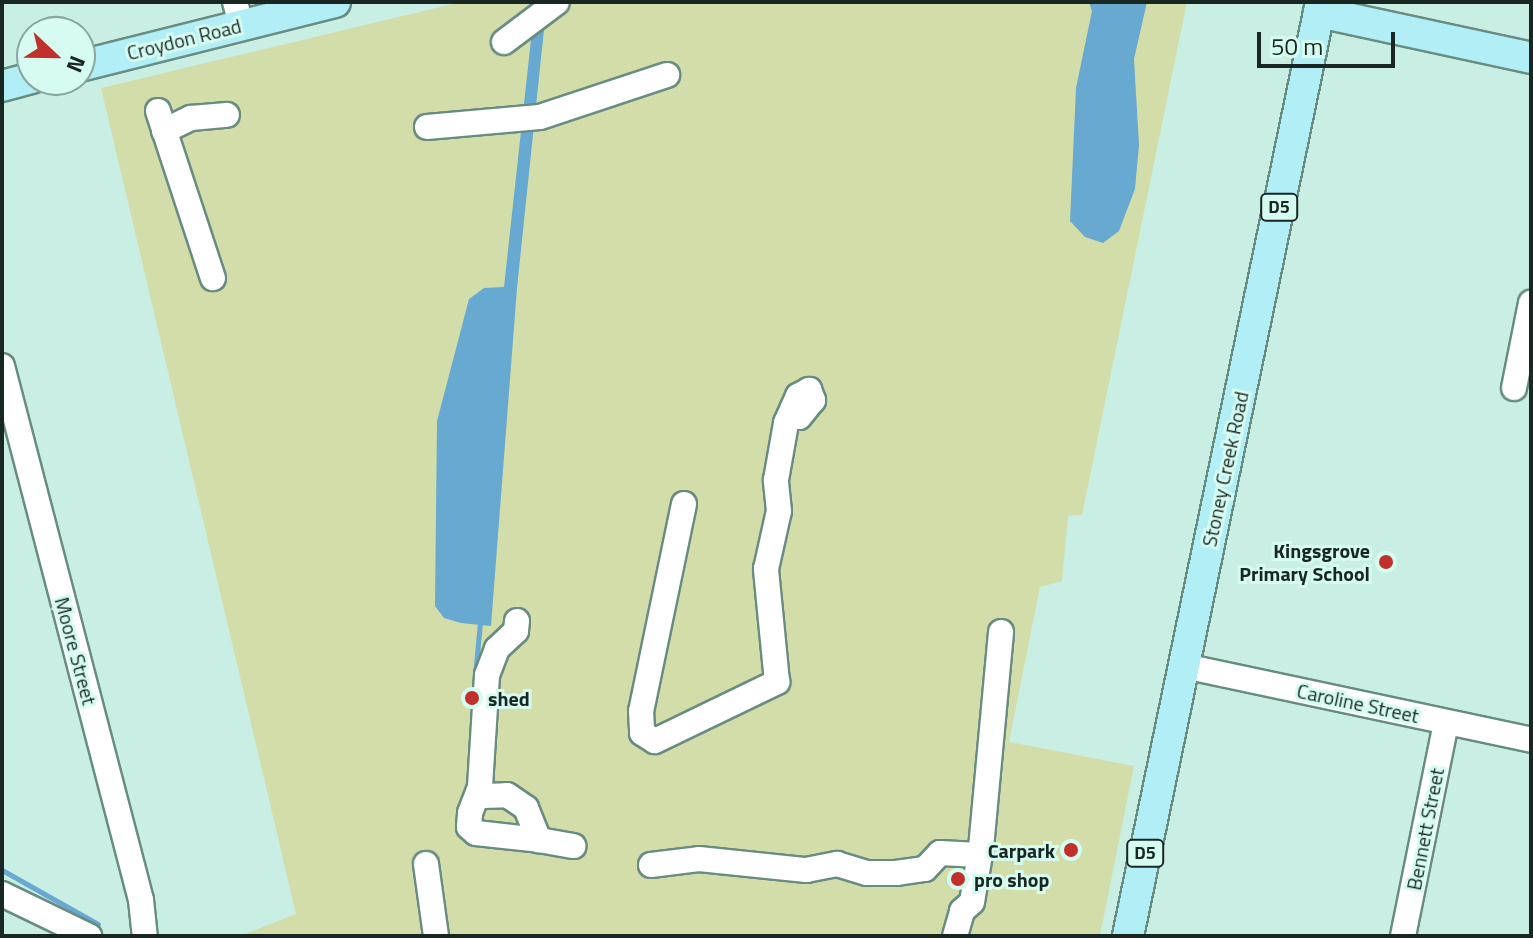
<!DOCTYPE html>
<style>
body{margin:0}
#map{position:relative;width:1533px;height:938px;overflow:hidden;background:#c9efe4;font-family:"Titillium Web",sans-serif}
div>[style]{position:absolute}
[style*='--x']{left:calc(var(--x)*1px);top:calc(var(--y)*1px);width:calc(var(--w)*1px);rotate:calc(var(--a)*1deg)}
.green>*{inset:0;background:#d3dda9}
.water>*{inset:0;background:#67a9d0}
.stream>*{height:5px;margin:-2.5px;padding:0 2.5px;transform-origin:2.5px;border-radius:2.5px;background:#67a9d0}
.roads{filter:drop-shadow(2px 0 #698c82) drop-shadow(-2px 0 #698c82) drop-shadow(0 2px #698c82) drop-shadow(0 -2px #698c82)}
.minor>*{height:24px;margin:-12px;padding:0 12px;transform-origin:12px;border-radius:12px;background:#fff}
.major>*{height:30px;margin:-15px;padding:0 15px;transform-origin:15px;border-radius:15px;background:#b2eef5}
.dots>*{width:22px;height:22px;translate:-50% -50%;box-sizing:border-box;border:4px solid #d6fcf1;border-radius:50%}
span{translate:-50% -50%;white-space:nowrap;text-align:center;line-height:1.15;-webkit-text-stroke:6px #d6fcf1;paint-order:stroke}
.shield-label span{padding:2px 6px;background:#d6fcf1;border:2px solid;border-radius:6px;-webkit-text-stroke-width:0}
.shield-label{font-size:18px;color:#192723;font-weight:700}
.street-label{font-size:20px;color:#192723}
.poi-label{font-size:20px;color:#192723;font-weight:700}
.right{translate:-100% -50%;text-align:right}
.left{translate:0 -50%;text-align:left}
.frame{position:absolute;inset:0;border:4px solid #192723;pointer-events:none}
.north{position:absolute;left:16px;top:16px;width:80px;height:80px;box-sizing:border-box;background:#d6fcf1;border:2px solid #8aa79f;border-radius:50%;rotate:112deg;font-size:22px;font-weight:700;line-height:32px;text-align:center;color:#192723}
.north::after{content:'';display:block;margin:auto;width:28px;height:36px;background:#c0312c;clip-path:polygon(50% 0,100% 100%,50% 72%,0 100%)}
.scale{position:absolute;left:1257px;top:32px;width:138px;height:36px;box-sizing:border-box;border:4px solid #192723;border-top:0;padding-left:10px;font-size:24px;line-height:28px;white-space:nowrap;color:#192723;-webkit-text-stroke:6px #d6fcf1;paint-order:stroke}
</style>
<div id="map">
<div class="green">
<i style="clip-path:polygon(461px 2px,1187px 2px,1082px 515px,1068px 516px,1062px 581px,1040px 587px,1009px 742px,1134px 766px,1100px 936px,240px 936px,296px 914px,101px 88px)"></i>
</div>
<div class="water">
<i style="clip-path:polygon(1089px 2px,1147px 2px,1134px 59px,1139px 145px,1135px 189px,1119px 231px,1103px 243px,1085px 237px,1070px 221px,1076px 88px,1092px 11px)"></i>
<i style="clip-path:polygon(545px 20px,517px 288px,491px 626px,461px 623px,444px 618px,435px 606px,437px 421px,469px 299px,484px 288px,504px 287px,533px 21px)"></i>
</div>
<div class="stream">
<i style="--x:475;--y:676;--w:54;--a:-84.7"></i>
<i style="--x:2;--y:870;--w:110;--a:29.4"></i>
</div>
<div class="roads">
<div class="minor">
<i style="--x:235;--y:2;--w:24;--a:75"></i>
<i style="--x:504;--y:42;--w:66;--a:-37"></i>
<i style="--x:158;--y:111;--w:176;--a:71.8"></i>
<i style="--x:427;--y:127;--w:113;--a:-5.1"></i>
<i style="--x:540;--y:117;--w:134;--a:-18.3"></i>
<i style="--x:164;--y:131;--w:30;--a:-26"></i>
<i style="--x:191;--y:118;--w:36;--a:-5"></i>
<i style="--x:2;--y:366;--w:552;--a:75.41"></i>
<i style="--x:141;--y:900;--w:36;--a:84"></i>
<i style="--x:1514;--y:388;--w:87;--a:-78.7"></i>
<i style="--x:684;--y:504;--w:211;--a:101.7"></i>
<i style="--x:641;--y:711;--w:22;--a:87"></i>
<i style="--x:642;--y:733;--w:15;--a:32"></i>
<i style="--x:655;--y:741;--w:136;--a:-25.8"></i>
<i style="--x:777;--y:682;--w:114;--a:-95.6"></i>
<i style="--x:766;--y:569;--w:59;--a:-77.4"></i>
<i style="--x:779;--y:511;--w:31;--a:-96"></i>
<i style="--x:776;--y:480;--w:58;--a:-80"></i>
<i style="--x:786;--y:423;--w:30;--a:-66"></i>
<i style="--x:798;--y:396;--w:13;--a:-29"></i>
<i style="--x:809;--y:390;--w:11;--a:68"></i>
<i style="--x:813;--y:400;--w:22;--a:129"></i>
<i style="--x:517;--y:621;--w:10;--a:96"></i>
<i style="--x:516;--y:631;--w:26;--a:137"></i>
<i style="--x:497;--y:649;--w:28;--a:111"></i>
<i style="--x:487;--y:675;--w:112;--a:93.6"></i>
<i style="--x:480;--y:787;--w:9;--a:72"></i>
<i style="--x:483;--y:796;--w:24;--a:-2"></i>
<i style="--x:507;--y:795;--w:23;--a:34"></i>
<i style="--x:526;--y:808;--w:35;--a:68"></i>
<i style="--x:539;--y:840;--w:35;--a:10"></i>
<i style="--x:1184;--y:666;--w:355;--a:12"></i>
<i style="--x:480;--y:787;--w:28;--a:111"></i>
<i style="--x:470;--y:813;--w:14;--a:94"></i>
<i style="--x:469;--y:827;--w:9;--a:41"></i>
<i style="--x:476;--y:833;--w:63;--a:6.3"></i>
<i style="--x:426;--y:864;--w:73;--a:82.1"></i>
<i style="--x:651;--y:865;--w:48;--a:-7.1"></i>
<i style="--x:699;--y:859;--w:108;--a:5.9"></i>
<i style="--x:806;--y:870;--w:32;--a:-11"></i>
<i style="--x:837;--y:864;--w:31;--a:17"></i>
<i style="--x:867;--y:873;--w:29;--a:0"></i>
<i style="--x:896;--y:873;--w:29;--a:-8"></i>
<i style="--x:925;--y:869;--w:22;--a:-47"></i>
<i style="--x:940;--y:853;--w:39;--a:3"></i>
<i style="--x:2;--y:894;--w:97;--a:25.8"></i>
<i style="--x:955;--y:936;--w:26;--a:-74"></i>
<i style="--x:962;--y:911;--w:13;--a:-42"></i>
<i style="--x:972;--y:902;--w:55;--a:-80.5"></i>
<i style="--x:981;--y:848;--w:217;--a:-84.7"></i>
<i style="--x:1403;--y:936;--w:218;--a:-78.6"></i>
</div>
<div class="major">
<i style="--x:1319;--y:12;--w:217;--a:12.2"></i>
<i style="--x:80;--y:66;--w:263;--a:-14.1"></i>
<i style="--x:2;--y:86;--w:31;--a:-15"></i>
<i style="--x:1128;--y:936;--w:954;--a:-78.32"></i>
</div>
</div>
<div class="dots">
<i style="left:1386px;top:562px;background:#c0312c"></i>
<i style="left:472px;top:698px;background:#c0312c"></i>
<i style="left:1071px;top:850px;background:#c0312c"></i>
<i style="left:958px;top:879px;background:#c0312c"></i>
</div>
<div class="shield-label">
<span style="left:1279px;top:207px">D5</span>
<span style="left:1145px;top:853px">D5</span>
</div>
<div class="street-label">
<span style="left:184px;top:39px;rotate:-14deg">Croydon Road</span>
<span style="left:1225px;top:469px;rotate:-78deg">Stoney Creek Road</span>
<span style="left:76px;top:651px;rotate:75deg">Moore Street</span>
<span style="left:1358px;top:703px;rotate:12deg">Caroline Street</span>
<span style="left:1425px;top:829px;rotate:-79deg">Bennett Street</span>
</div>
<div class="poi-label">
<span class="right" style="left:1370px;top:562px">Kingsgrove<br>Primary School</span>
<span class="left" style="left:488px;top:698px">shed</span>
<span class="right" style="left:1055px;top:850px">Carpark</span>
<span class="left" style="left:974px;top:879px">pro shop</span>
</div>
<div class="frame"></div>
<div class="north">N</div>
<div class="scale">50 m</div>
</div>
